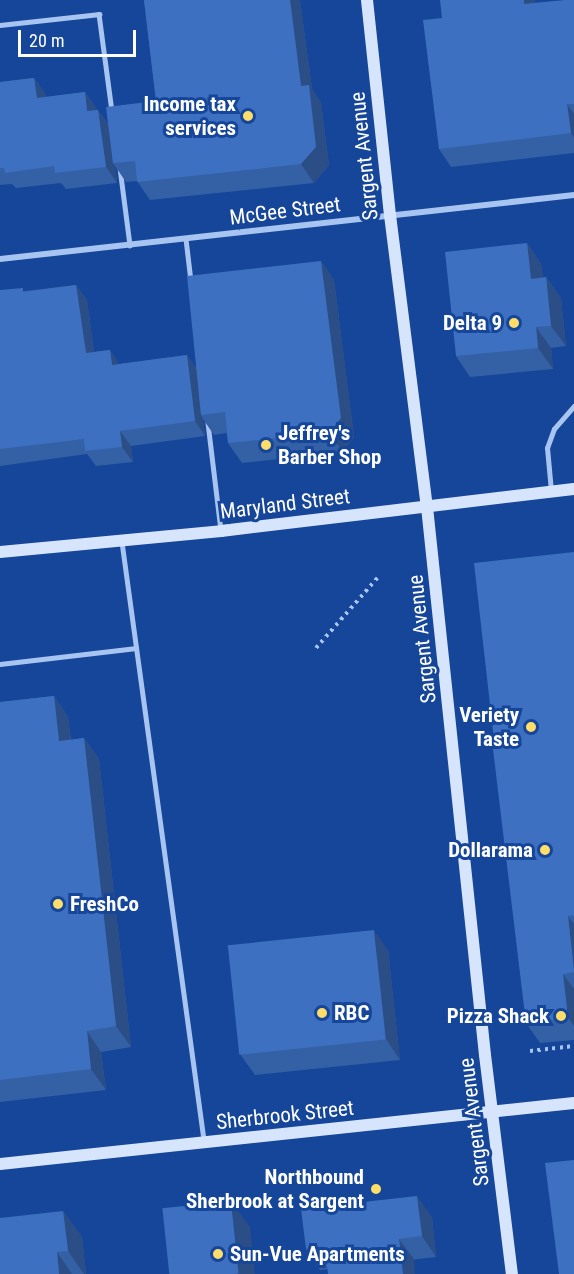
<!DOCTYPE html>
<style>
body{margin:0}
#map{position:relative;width:574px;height:1274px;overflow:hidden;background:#154699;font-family:"Roboto Condensed",sans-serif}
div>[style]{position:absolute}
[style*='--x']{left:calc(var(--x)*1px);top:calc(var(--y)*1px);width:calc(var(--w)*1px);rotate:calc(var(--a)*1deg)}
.path>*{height:4px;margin-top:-2px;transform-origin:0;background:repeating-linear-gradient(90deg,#a8c5f2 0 3px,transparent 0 7.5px)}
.lane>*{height:4.5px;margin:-2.25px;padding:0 2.25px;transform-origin:2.25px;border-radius:2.25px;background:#a8c5f2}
.street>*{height:6px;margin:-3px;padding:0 3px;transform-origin:3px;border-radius:3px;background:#a8c5f2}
.secondary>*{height:12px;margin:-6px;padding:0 6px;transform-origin:6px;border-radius:6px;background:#d7e5fc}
.wall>*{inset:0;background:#3460a5}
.shaded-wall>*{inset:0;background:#2b4e86}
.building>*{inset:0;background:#3d70c0;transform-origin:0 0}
.dots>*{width:16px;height:16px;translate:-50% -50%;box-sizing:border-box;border:3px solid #154699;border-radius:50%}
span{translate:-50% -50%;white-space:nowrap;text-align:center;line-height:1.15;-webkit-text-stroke:6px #154699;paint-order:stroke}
.poi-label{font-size:21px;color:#fff;font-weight:700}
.right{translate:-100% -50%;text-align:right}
.left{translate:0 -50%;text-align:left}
.street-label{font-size:21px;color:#fff}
.scale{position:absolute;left:18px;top:30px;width:118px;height:27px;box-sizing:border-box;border:3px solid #fff;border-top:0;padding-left:8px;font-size:18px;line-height:21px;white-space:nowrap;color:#fff;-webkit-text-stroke:4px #154699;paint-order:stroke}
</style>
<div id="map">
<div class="path">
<i style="--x:316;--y:648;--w:96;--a:-48.8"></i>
<i style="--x:530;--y:1051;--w:44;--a:-6.5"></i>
</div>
<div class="lane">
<i style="--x:0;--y:25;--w:100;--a:-6.3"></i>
<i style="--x:99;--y:14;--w:99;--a:82.4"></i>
<i style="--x:120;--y:168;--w:78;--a:82.6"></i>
<i style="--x:186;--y:239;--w:42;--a:83.2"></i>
<i style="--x:208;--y:423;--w:109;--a:83.1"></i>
<i style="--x:551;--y:491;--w:43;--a:-95.3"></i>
<i style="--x:547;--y:448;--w:20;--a:-70"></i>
<i style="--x:554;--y:429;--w:30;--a:-49"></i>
<i style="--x:122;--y:542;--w:604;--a:82.19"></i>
<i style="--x:0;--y:664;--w:137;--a:-6.7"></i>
</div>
<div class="street">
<i style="--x:0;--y:259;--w:578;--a:-6.36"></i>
</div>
<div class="secondary">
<i style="--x:367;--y:0;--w:216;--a:83.9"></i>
<i style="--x:390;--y:215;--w:294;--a:82.8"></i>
<i style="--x:427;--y:507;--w:551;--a:83.96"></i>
<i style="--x:485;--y:1055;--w:221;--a:83"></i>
<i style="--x:0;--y:552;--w:222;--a:-5.4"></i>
<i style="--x:221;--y:531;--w:355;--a:-6.8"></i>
<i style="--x:0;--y:1164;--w:577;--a:-6.07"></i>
</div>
<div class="wall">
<i style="clip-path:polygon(144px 0,300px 0,312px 89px,321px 103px,329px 165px,314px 183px,150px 200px,137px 181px,126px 182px,115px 166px,117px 183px,66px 189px,61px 183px,16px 188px,12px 184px,0 185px,0 82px,34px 78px,45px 93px,46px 97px,85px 92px,96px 108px,97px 110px,98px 110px,108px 124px,156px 101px)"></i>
<i style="clip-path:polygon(535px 0,535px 3px,574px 0,574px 153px,451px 167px,439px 149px,442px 18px)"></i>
<i style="clip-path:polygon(527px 243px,541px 264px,543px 278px,546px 277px,561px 298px,566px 346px,551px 348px,553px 369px,470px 377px,456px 356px)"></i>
<i style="clip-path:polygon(321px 261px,334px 280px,354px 437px,343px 452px,242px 463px,228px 443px,227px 433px,214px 435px,203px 419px,205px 436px,131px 446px,133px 462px,96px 466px,87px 454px,0 466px,0 290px,25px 291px,76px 285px,87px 300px,94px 352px,110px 350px,119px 364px,187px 355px,196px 368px)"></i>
<i style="clip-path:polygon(574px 552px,574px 1040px,540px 1043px,526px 1023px,494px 740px)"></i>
<i style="clip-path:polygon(54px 696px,68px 717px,71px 740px,84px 738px,99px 759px,131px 1047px,101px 1052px,106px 1090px,0 1102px,0 702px)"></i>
<i style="clip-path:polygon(388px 950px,400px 1060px,255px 1075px,240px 1054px)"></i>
<i style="clip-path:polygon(63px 1211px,82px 1237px,86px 1274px,0 1274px)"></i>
<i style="clip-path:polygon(432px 1217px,436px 1257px,320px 1270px,306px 1249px)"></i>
</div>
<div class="shaded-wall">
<i style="clip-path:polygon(290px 0,300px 0,312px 89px,321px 103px,329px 165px,314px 183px,301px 164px,301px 86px)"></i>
<i style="clip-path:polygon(524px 0,535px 0,537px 23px,524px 4px)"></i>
<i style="clip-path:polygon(34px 78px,45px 93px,48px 114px,37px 98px)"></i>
<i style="clip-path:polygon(85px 92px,96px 108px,98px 127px,87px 111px)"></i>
<i style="clip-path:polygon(567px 104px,574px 114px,574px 138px,571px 133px)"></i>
<i style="clip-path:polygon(98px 110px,109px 126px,113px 163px,115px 166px,117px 183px,106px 167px)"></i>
<i style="clip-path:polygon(527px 243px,541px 264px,546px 300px,531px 279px)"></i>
<i style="clip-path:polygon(321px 261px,334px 280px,354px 437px,343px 452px,329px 433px)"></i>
<i style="clip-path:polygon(546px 277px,561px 298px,566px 346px,551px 326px)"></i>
<i style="clip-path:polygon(76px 285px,87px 300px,96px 368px,86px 353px)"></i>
<i style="clip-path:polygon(536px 327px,551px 348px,553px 369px,538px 348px)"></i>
<i style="clip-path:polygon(110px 350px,120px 365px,112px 365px)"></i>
<i style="clip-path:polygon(187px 355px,197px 370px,201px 415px,203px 419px,205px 436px,195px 421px)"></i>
<i style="clip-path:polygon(120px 431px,131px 446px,133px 462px,122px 447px)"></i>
<i style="clip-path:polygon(54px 696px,68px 717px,73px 762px,59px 741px)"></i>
<i style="clip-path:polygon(84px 738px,99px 759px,131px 1047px,116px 1026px)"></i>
<i style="clip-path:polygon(568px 916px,574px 924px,574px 968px)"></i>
<i style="clip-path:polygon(374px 930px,388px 950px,400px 1060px,386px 1039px)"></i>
<i style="clip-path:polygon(563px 974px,574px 989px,574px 1026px,568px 1018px)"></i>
<i style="clip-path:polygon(87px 1031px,101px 1052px,106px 1090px,91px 1069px)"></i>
<i style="clip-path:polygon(417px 1196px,432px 1217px,436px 1257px,422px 1236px)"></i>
<i style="clip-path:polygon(231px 1201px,250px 1227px,255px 1274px,239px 1274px)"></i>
<i style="clip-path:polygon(63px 1211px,82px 1237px,86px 1274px,84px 1274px,68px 1251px)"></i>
<i style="clip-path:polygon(399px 1239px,414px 1259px,415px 1274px,403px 1274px)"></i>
<i style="clip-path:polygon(57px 1252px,72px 1274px,59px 1274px)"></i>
</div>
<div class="building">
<i style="clip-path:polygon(144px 0,290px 0,301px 86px,309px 85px,316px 147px,301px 164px,137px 182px,135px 161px,113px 163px,106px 107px,156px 101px)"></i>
<i style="clip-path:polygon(440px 0,524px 0,524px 4px,565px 0,574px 0,574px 104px,567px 104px,571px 133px,439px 149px,423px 20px,442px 18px)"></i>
<i style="clip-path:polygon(34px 78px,37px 98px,85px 92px,87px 111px,98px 110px,106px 167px,55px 173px,54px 166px,5px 173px,4px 168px,0 168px,0 82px)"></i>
<i style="clip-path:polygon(527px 243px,531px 279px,546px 277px,551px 326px,536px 327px,538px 348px,456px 356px,445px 252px)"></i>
<i style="clip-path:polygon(321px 261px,341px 418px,329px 433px,228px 443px,225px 412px,201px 415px,187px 276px)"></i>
<i style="clip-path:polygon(76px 285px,86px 353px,110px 350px,112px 365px,187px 355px,195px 421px,120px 431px,122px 447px,85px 451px,84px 439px,0 449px,0 290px,23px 288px,23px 292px)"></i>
<i style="clip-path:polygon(574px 552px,574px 915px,568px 916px,574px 972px,563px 974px,568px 1018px,526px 1023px,492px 741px,494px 740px,474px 563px)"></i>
<i style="clip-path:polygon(54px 696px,59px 741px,84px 738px,116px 1026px,87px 1031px,91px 1069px,0 1080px,0 702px)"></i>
<i style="left:374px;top:930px;width:110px;height:147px;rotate:84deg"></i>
<i style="clip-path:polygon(574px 1160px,574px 1274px,559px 1274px,545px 1163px)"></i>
<i style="clip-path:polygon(417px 1196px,422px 1236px,399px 1239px,403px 1274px,328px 1274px,325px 1247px,306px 1249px,301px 1209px)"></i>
<i style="left:231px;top:1201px;width:73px;height:69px;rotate:84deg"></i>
<i style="clip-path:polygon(63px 1211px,68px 1251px,57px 1252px,59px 1274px,0 1274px,0 1218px)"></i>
</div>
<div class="dots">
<i style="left:248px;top:116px;background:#ffdd69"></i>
<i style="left:514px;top:323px;background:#ffdd69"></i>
<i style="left:266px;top:445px;background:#ffdd69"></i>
<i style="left:531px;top:727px;background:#ffdd69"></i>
<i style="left:545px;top:850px;background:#ffdd69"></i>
<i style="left:58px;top:904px;background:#ffdd69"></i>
<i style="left:322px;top:1013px;background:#ffdd69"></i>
<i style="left:561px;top:1016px;background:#ffdd69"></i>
<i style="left:376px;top:1189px;background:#ffdd69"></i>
<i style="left:218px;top:1254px;background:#ffdd69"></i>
</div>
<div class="poi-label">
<span class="right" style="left:236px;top:116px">Income tax<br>services</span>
<span class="right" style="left:502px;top:323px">Delta 9</span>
<span class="left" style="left:278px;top:445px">Jeffrey's<br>Barber Shop</span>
<span class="right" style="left:519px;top:727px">Veriety<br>Taste</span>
<span class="right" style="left:533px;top:850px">Dollarama</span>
<span class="left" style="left:70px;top:904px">FreshCo</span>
<span class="left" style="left:334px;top:1013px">RBC</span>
<span class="right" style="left:549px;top:1016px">Pizza Shack</span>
<span class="right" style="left:364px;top:1189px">Northbound<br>Sherbrook at Sargent</span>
<span class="left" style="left:230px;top:1254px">Sun-Vue Apartments</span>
</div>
<div class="street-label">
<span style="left:364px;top:156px;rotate:-96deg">Sargent Avenue</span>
<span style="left:285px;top:211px;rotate:-7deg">McGee Street</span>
<span style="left:285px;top:504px;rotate:-7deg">Maryland Street</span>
<span style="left:422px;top:639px;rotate:-96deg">Sargent Avenue</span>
<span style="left:285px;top:1115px;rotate:-6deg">Sherbrook Street</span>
<span style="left:474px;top:1122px;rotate:-97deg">Sargent Avenue</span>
</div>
<div class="scale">20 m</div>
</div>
